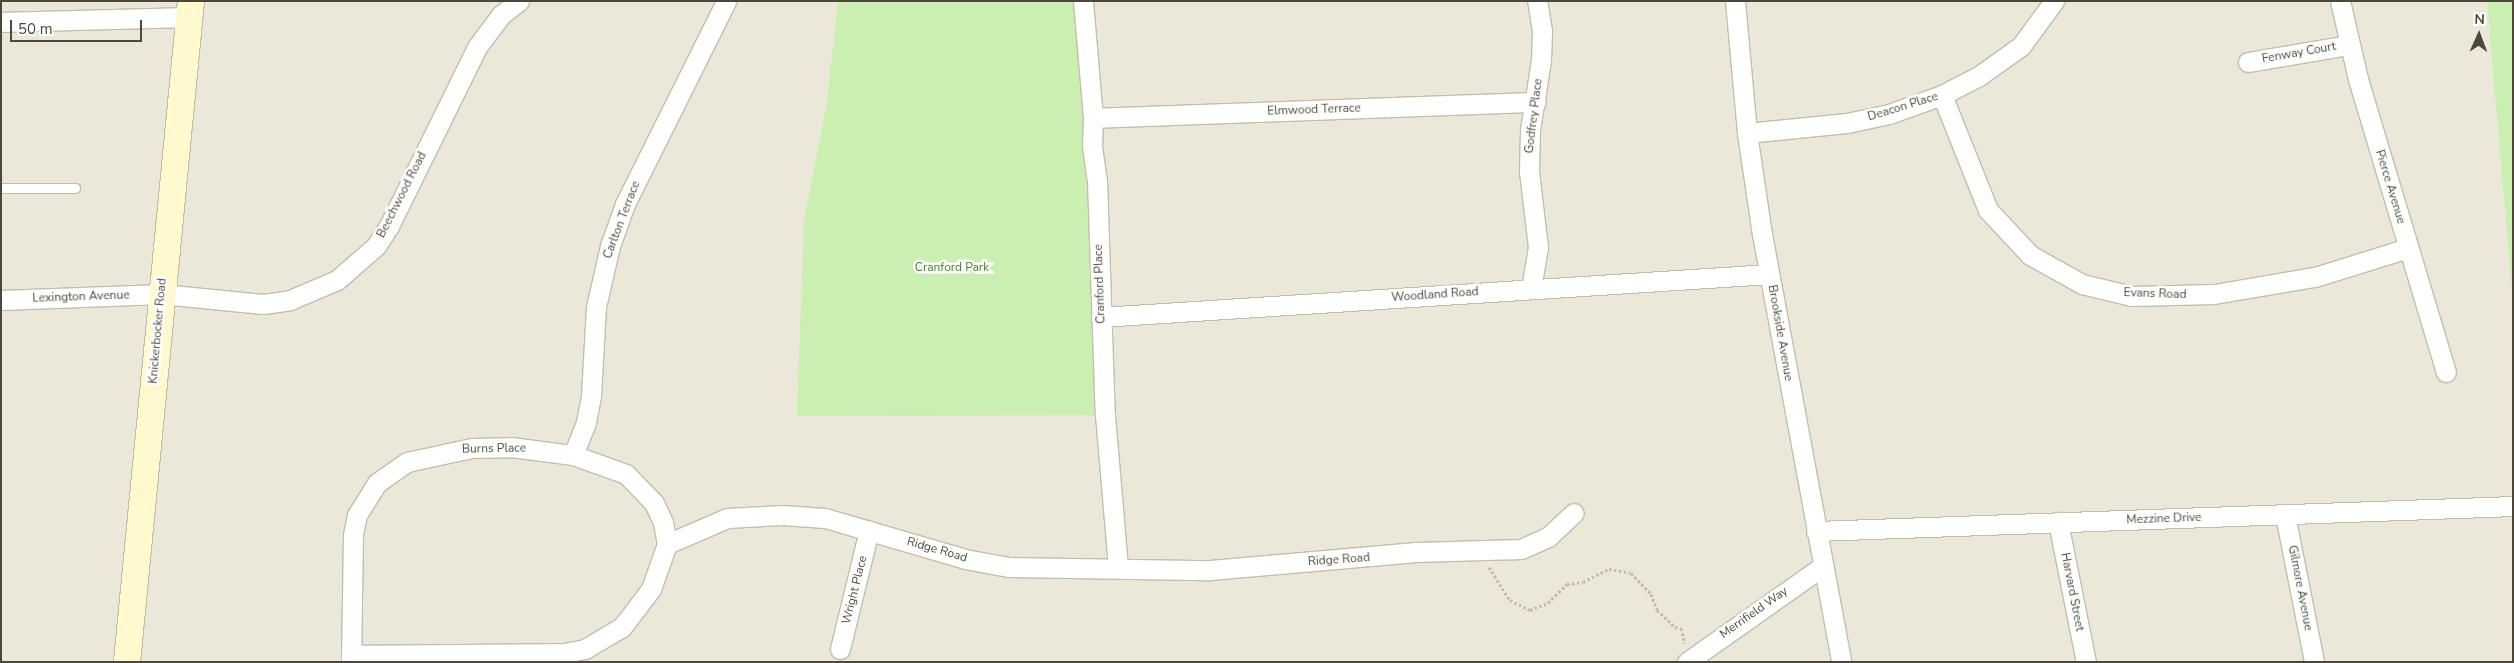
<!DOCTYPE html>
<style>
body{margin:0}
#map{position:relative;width:2514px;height:663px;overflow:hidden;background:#f7f5eb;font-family:"Nunito Sans",sans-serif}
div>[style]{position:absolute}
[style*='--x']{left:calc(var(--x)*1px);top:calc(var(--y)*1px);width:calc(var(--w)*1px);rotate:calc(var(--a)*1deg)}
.residential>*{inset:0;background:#ebe7d9;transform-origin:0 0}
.green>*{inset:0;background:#cbeeb1}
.path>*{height:3px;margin-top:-1.5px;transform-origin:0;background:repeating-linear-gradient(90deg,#c7bd9c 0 2.5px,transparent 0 5px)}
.roads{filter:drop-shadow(1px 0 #c3beac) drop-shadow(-1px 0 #c3beac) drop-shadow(0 1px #c3beac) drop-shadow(0 -1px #c3beac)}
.service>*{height:9px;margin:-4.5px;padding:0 4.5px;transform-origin:4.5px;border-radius:4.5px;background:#fff}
.minor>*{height:19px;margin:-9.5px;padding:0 9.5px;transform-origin:9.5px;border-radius:9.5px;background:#fff}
.secondary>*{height:26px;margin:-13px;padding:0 13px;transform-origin:13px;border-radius:13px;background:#fff9cd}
span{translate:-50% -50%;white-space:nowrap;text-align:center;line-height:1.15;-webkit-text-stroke:5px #fff;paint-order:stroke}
.street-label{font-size:12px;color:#4c4738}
.park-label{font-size:12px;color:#3d8524}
.frame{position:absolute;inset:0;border:2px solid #4c4738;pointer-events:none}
.north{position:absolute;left:2454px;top:10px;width:50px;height:50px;-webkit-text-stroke:4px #fff;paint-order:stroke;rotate:2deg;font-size:14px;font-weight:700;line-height:20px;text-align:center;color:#4c4738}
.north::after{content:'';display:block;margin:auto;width:18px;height:22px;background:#4c4738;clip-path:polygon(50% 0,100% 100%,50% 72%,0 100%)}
.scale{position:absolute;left:10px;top:20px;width:132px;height:22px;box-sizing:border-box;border:2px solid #4c4738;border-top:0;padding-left:6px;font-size:15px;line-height:18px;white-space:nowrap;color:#4c4738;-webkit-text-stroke:4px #fff;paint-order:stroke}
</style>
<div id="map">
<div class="residential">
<i style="left:1px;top:1px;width:2512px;height:661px"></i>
</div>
<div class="green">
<i style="clip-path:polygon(838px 1px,1083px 1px,1105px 415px,797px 416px,804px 221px,827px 103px)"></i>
<i style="clip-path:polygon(2487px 1px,2513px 1px,2513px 300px)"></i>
</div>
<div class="path">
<i style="--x:1489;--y:567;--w:39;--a:58"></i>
<i style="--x:1510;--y:600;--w:22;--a:27"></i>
<i style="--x:1530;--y:610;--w:19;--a:-21"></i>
<i style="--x:1548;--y:603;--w:27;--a:-45"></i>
<i style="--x:1567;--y:584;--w:16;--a:-7"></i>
<i style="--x:1583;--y:582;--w:29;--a:-27"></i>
<i style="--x:1609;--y:569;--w:22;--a:10"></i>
<i style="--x:1631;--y:573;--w:29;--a:46"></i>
<i style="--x:1651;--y:594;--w:17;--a:69"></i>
<i style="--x:1657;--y:610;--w:25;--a:43"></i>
<i style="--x:1675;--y:627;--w:6;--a:9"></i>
<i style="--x:1681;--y:628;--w:16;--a:75"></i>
</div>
<div class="roads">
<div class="service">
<i style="--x:1;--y:188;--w:74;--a:0"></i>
</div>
<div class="minor">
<i style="--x:1083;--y:1;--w:117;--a:85.1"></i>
<i style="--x:1093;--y:118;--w:28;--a:92"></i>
<i style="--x:1092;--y:146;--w:34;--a:82"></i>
<i style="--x:1097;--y:180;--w:235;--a:88.1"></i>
<i style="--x:1105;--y:415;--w:153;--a:85.1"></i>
<i style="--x:1735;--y:1;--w:133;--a:84.8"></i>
<i style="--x:1747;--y:133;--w:102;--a:81.6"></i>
<i style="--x:1762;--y:234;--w:435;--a:79.5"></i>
<i style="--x:2340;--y:1;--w:80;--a:77"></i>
<i style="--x:2358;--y:79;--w:306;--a:73.3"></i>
<i style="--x:1;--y:22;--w:188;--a:-1.5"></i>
<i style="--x:2248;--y:62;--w:102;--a:-9.6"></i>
<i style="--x:1942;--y:95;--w:124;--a:68.2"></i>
<i style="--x:1988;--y:210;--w:62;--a:47"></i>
<i style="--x:2030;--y:255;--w:60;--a:29.1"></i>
<i style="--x:2082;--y:284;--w:51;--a:13.5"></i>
<i style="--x:2132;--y:296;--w:82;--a:-1.4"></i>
<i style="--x:2214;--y:294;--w:102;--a:-9.6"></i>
<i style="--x:2315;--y:277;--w:97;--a:-17.3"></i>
<i style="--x:1093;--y:118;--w:443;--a:-2.1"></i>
<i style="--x:1747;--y:133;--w:100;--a:-5.7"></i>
<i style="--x:1847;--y:123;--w:43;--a:-12.1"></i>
<i style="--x:1889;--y:114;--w:56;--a:-19.7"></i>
<i style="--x:1942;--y:95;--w:42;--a:-27.2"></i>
<i style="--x:1979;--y:76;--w:52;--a:-35.5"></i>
<i style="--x:2021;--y:46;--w:56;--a:-53.7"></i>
<i style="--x:1531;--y:289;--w:43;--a:-80.5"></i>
<i style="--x:1538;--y:247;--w:77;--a:-96.8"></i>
<i style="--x:1529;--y:171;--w:41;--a:-88.6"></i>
<i style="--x:1530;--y:130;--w:71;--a:-81.1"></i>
<i style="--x:1541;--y:60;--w:29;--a:-88"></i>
<i style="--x:1542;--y:31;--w:30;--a:-99"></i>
<i style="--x:1;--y:300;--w:161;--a:-2.1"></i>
<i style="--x:162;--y:294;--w:101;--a:5.7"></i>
<i style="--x:263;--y:304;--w:27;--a:-8"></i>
<i style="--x:290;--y:300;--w:51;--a:-23.1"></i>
<i style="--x:337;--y:280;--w:52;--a:-41.1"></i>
<i style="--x:376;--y:246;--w:24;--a:-57"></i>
<i style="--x:389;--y:226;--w:199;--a:-63.8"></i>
<i style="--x:477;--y:47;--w:40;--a:-53"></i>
<i style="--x:501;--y:15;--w:23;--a:-38"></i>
<i style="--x:1101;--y:317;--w:669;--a:-3.68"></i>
<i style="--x:573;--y:455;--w:35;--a:-68"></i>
<i style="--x:586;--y:422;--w:26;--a:-79"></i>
<i style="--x:591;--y:396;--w:89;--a:-86.8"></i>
<i style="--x:596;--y:307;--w:63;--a:-77.1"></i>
<i style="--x:610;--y:246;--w:45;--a:-70.3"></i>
<i style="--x:625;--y:204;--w:227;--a:-63.5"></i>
<i style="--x:2285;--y:515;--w:150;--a:78.8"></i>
<i style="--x:2058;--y:522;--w:143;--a:78.7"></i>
<i style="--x:1816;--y:531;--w:697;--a:-2.05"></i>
<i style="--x:667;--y:544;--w:65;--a:-23.4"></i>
<i style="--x:727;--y:518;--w:55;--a:-3.1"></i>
<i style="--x:782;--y:515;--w:43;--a:4"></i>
<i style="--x:825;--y:518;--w:146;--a:16.3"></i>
<i style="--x:965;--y:559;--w:45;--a:10.3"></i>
<i style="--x:1009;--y:567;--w:201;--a:0.9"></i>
<i style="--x:1210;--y:570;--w:207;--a:-5"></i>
<i style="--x:1416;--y:552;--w:105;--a:-1.6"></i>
<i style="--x:1521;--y:549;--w:30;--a:-24"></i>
<i style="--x:1548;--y:537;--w:35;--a:-43"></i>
<i style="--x:840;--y:649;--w:122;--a:-76.3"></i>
<i style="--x:351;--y:662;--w:127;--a:-89.1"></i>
<i style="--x:353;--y:535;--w:20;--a:-79"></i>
<i style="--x:357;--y:515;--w:38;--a:-58"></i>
<i style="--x:377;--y:483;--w:37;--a:-35"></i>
<i style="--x:407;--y:462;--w:66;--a:-12.2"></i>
<i style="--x:472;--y:448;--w:39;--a:-1"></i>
<i style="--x:511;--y:447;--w:63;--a:7.4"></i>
<i style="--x:573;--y:455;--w:56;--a:19.7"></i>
<i style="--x:626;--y:474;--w:40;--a:46"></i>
<i style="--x:654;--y:503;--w:21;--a:65"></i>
<i style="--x:663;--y:522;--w:22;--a:80"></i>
<i style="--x:667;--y:544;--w:48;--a:109.6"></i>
<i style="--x:651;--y:589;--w:48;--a:127.3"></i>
<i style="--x:622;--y:627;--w:43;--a:149.3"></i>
<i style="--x:585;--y:649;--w:21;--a:169"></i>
<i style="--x:564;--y:653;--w:212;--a:179.5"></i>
<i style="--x:1687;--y:662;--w:166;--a:-35.2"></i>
</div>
<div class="secondary">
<i style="--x:127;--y:662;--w:664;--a:-84.47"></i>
</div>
</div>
<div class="street-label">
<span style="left:2299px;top:53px;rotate:-10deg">Fenway Court</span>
<span style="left:1903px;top:107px;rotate:-17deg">Deacon Place</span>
<span style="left:1314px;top:110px;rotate:-2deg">Elmwood Terrace</span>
<span style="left:1534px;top:116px;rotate:-83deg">Godfrey Place</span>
<span style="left:2390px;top:187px;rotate:73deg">Pierce Avenue</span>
<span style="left:402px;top:195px;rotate:-63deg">Beechwood Road</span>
<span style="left:622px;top:220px;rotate:-69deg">Carlton Terrace</span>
<span style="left:1100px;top:284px;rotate:-92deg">Cranford Place</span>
<span style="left:2155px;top:294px;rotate:2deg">Evans Road</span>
<span style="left:1435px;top:295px;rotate:-4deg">Woodland Road</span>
<span style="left:81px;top:297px;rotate:-2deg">Lexington Avenue</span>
<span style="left:158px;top:331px;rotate:-85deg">Knickerbocker Road</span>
<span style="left:1780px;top:333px;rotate:80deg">Brookside Avenue</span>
<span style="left:494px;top:449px;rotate:-1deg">Burns Place</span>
<span style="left:2164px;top:519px;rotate:-2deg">Mezzine Drive</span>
<span style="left:937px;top:550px;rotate:16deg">Ridge Road</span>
<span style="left:1339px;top:560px;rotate:-4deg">Ridge Road</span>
<span style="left:2300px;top:588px;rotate:79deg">Gilmore Avenue</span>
<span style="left:855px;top:590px;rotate:-76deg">Wright Place</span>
<span style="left:2072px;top:592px;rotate:79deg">Harvard Street</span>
<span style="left:1754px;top:613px;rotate:-35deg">Merrifield Way</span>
</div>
<div class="park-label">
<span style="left:952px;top:268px">Cranford Park</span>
</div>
<div class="frame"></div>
<div class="north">N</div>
<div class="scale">50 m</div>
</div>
